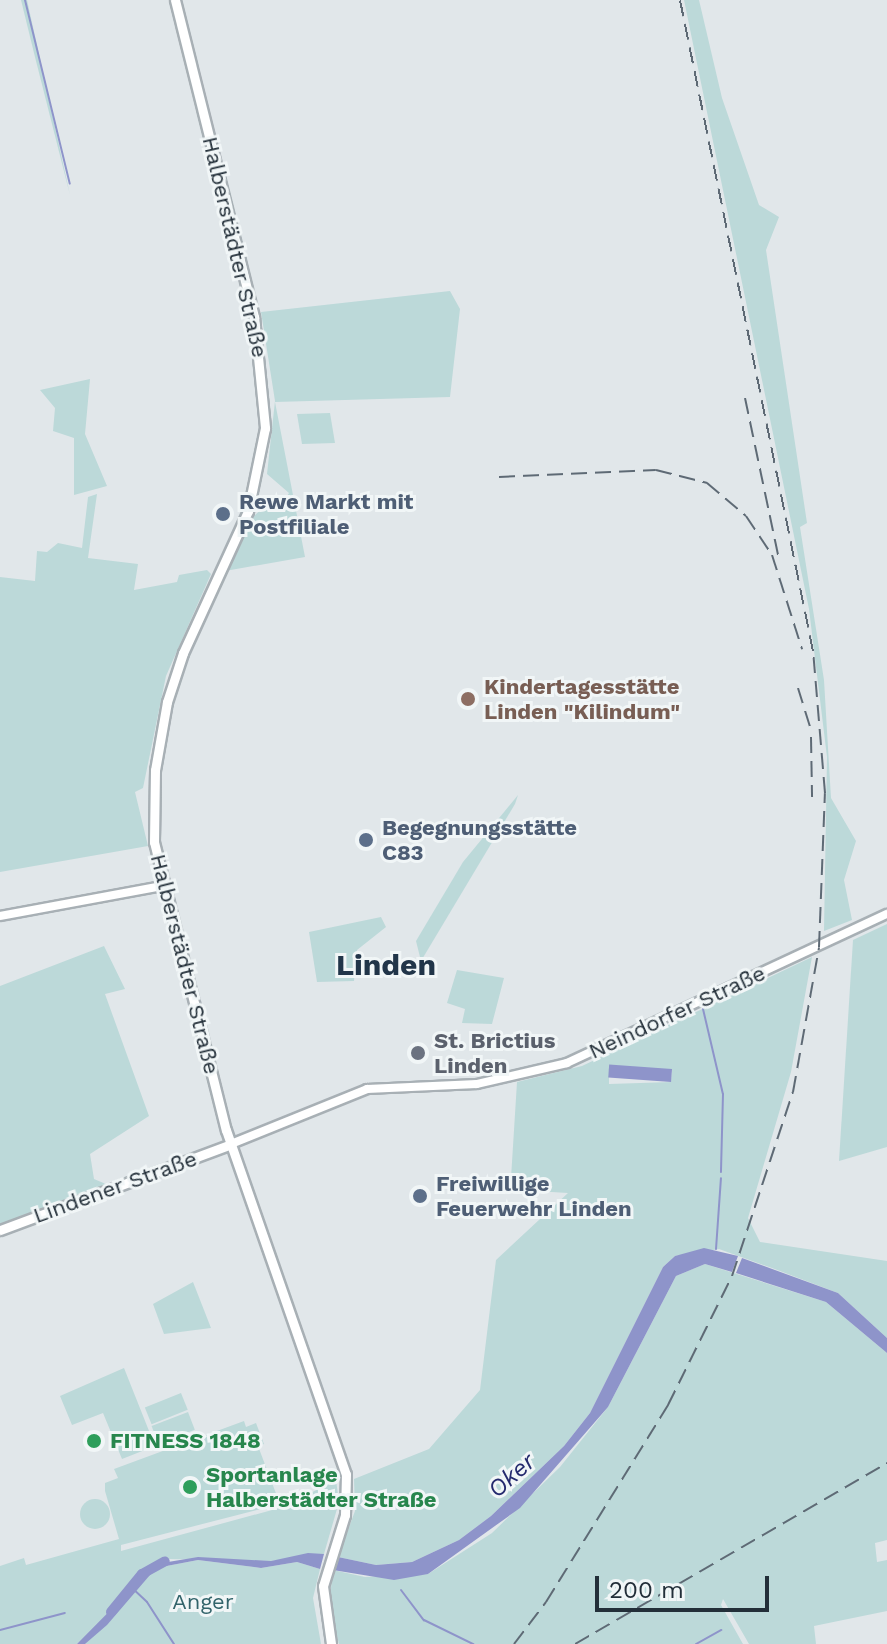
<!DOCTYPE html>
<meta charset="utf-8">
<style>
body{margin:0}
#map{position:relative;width:887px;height:1644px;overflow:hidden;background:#e1e7ea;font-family:"Work Sans",sans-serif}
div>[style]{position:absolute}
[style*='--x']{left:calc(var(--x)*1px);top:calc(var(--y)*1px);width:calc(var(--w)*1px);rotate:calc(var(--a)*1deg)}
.green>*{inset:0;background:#bcd9d9;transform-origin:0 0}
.round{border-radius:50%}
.water>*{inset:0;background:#8e94ca;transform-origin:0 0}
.stream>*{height:2px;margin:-1px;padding:0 1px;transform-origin:1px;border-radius:1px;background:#8e94ca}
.river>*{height:10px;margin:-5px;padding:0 5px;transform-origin:5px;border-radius:5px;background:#8e94ca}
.roads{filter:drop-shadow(2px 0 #a8b0b5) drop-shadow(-2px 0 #a8b0b5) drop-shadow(0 2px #a8b0b5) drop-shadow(0 -2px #a8b0b5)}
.tertiary>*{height:8px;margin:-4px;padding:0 4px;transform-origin:4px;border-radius:4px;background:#fff}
.secondary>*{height:9px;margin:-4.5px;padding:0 4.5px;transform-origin:4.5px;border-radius:4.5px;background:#fff}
.rail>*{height:2px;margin-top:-1px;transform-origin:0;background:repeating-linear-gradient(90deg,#5e6a75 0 16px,transparent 0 24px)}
.dots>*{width:22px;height:22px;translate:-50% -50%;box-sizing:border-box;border:4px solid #f1f6f7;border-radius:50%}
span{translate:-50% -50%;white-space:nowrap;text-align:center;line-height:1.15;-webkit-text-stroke:6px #f1f6f7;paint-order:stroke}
.street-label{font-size:22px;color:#232f39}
.service-label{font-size:22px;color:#4e5e75;font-weight:700}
.left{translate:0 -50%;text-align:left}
.education-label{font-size:22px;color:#785e54;font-weight:700}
.worship-label{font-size:22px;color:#5b616d;font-weight:700}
.leisure-label{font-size:22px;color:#27864d;font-weight:700}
.park-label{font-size:22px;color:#32646b}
.water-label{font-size:24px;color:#242a6e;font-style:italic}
.district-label{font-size:30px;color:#213549;font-weight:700}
.scale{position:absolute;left:595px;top:1576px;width:174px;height:36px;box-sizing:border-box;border:4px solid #232f39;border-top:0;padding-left:10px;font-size:24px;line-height:28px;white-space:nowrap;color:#232f39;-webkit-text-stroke:6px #f1f6f7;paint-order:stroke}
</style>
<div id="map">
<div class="green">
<i style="clip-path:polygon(21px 0,27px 0,70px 195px,35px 57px)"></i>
<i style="clip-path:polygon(684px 0,699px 0,722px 98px,759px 205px,779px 217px,766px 250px,807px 523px,800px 527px,824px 680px,831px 798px,856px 841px,844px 880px,852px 920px,824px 931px,827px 757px,809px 609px)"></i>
<i style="clip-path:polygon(450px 291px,460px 309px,450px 397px,275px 402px,305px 557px,225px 571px,254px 516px,266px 505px,281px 505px,289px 493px,267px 474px,275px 401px,261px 312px)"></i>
<i style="clip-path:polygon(90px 379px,85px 434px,107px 486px,74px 495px,74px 438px,53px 431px,55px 408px,40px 390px)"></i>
<i style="clip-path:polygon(330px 413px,335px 443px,302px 444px,297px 414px)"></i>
<i style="clip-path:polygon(97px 494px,88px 558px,138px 564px,134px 590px,177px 582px,179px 575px,207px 570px,211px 574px,166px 676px,143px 788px,135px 792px,148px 846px,0 872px,0 577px,35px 581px,37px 551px,47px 552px,58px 543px,82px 548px,88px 497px)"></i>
<i style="clip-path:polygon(518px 795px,515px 804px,421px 961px,416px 941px,463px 862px)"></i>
<i style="clip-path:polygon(381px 917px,386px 927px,357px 950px,354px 981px,317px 982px,309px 932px)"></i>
<i style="clip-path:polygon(887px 924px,887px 1147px,839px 1161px,853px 940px)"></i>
<i style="clip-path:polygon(104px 946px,125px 989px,105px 994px,149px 1116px,90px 1154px,94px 1179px,113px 1187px,0 1230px,0 986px)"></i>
<i style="clip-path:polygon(evenodd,812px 957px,791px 1072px,748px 1218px,760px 1242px,887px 1261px,887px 1338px,838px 1293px,772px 1268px,719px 1249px,675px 1256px,663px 1267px,590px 1413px,564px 1446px,491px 1516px,459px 1540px,412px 1562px,376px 1565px,338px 1557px,355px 1511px,354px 1479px,429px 1449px,480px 1390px,496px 1260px,568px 1193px,519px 1190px,519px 1179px,511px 1178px,517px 1082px,582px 1066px,812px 957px,672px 1069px,671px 1082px,609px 1084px,609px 1070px,672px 1069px)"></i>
<i style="clip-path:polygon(457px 970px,504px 978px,492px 1024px,462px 1023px,465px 1009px,447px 1003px)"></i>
<i style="clip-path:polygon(705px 1264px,826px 1302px,887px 1353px,887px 1540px,875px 1543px,877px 1562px,887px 1560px,887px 1611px,814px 1626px,816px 1644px,749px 1644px,723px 1599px,721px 1605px,743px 1644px,339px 1644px,329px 1605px,333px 1570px,365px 1577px,428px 1574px,492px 1533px,560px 1467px,608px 1407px,676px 1276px)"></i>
<i style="clip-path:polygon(193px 1282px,211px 1328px,164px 1334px,153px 1304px)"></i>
<i style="clip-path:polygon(124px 1368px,155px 1446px,122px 1459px,103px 1413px,72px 1425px,60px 1396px)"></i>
<i style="left:181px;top:1393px;width:18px;height:39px;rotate:68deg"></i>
<i style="left:188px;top:1412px;width:19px;height:39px;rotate:69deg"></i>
<i style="clip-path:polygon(244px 1421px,246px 1427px,256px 1423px,264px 1444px,258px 1446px,280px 1504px,121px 1545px,121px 1551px,283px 1507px,336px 1480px,339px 1502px,324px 1554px,271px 1561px,168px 1559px,132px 1584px,102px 1622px,77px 1644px,0 1644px,0 1566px,24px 1558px,26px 1565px,119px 1539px,105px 1491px,105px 1483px,118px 1478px,114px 1469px)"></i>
<i class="round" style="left:80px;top:1499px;width:30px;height:30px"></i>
<i style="clip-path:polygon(198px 1560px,261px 1568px,297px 1562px,320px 1569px,313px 1598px,321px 1644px,85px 1644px,156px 1568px)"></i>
</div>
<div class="water">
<i style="left:672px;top:1069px;width:13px;height:63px;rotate:94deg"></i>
<i style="clip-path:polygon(704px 1248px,738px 1256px,732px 1272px,705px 1264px,676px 1276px,608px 1407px,520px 1508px,428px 1574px,394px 1580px,333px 1570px,338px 1557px,376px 1565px,412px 1562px,459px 1540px,491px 1516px,564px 1446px,590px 1413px,663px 1267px,675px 1256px)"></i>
<i style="clip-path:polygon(742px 1258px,838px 1293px,887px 1338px,887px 1353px,826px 1302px,736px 1273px)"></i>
<i style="clip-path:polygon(308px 1553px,324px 1554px,320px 1569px,297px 1562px,261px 1568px,198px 1560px,156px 1568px,107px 1625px,85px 1644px,77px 1644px,156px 1564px,198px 1557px,271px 1561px)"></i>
</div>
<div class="stream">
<i style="--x:25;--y:0;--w:189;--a:76.3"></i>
<i style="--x:703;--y:1009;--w:87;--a:76.8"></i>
<i style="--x:723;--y:1094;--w:78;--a:91.5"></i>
<i style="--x:716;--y:1249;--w:71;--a:-86"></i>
<i style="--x:130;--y:1586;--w:23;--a:43"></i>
<i style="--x:147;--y:1602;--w:50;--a:57.3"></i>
<i style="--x:401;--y:1590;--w:38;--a:53"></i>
<i style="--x:424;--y:1620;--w:55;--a:26.1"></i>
<i style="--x:0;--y:1630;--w:67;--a:-14.7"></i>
<i style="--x:696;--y:1644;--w:29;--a:-29"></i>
</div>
<div class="river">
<i style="--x:111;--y:1612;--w:49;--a:-50.8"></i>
<i style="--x:142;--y:1574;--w:26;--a:-29"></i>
</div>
<div class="roads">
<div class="tertiary">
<i style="--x:0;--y:916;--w:165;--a:-10.5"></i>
<i style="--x:231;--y:1144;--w:147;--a:-22"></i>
<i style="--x:367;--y:1089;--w:110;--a:-2.6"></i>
<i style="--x:477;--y:1084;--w:92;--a:-13.1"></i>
<i style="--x:567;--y:1063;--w:353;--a:-25"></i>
</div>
<div class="secondary">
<i style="--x:175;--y:0;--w:327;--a:76"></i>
<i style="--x:254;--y:317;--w:112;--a:84.3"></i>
<i style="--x:265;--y:428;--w:85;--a:101.6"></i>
<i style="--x:248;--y:511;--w:156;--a:114.6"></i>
<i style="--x:183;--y:653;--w:52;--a:108.1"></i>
<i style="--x:167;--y:702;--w:69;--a:100"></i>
<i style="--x:155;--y:770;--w:72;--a:90.8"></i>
<i style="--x:154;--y:842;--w:297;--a:76"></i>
<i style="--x:226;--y:1130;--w:364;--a:70.8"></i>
<i style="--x:346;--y:1474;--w:41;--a:91.4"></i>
<i style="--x:345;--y:1515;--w:74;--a:107.2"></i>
<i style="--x:323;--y:1586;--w:59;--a:82.1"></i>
<i style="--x:0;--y:1230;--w:246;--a:-20.4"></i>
</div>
</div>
<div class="rail">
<i style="--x:745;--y:398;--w:165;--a:78.1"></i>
<i style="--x:499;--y:477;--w:157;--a:-2.6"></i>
<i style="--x:656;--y:470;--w:53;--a:14.3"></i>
<i style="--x:707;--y:483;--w:51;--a:40.2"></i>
<i style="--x:746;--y:516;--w:47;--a:56.3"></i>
<i style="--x:772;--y:555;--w:99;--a:72.3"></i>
<i style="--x:798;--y:688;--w:44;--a:72.8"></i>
<i style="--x:811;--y:737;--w:60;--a:89"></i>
<i style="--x:514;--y:1644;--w:53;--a:-52.7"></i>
<i style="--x:546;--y:1602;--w:232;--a:-58.2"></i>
<i style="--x:668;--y:1405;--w:144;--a:-63.6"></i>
<i style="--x:732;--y:1276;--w:194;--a:-71.7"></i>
<i style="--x:793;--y:1092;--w:147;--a:-79.8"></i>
<i style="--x:819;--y:947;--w:154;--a:-87.8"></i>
<i style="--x:825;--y:793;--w:143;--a:-94.8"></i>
<i style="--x:813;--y:651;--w:664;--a:-101.55"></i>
<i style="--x:575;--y:1644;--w:361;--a:-30.1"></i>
</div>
<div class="dots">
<i style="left:223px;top:514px;background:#5c6f8a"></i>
<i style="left:468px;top:699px;background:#8d6e63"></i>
<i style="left:366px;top:840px;background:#5c6f8a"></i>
<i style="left:418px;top:1053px;background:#6b7280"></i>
<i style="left:420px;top:1196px;background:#5c6f8a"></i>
<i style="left:94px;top:1441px;background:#2e9e5b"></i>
<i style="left:190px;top:1487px;background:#2e9e5b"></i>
</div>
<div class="street-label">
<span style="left:235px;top:247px;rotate:77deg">Halberstädter Straße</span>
<span style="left:185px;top:964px;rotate:76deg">Halberstädter Straße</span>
<span style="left:677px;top:1012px;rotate:-25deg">Neindorfer Straße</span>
<span style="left:115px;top:1187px;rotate:-20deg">Lindener Straße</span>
</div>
<div class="service-label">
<span class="left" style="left:239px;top:514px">Rewe Markt mit<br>Postfiliale</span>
<span class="left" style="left:382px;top:840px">Begegnungsstätte<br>C83</span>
<span class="left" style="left:436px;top:1196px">Freiwillige<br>Feuerwehr Linden</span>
</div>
<div class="education-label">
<span class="left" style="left:484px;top:699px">Kindertagesstätte<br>Linden "Kilindum"</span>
</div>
<div class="worship-label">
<span class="left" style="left:434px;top:1053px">St. Brictius<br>Linden</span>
</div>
<div class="leisure-label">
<span class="left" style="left:110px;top:1441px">FITNESS 1848</span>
<span class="left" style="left:206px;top:1487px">Sportanlage<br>Halberstädter Straße</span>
</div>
<div class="park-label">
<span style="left:203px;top:1602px">Anger</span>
</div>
<div class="water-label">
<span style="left:512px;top:1476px;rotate:-41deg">Oker</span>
</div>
<div class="district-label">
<span style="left:386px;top:965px">Linden</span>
</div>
<div class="scale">200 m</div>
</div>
